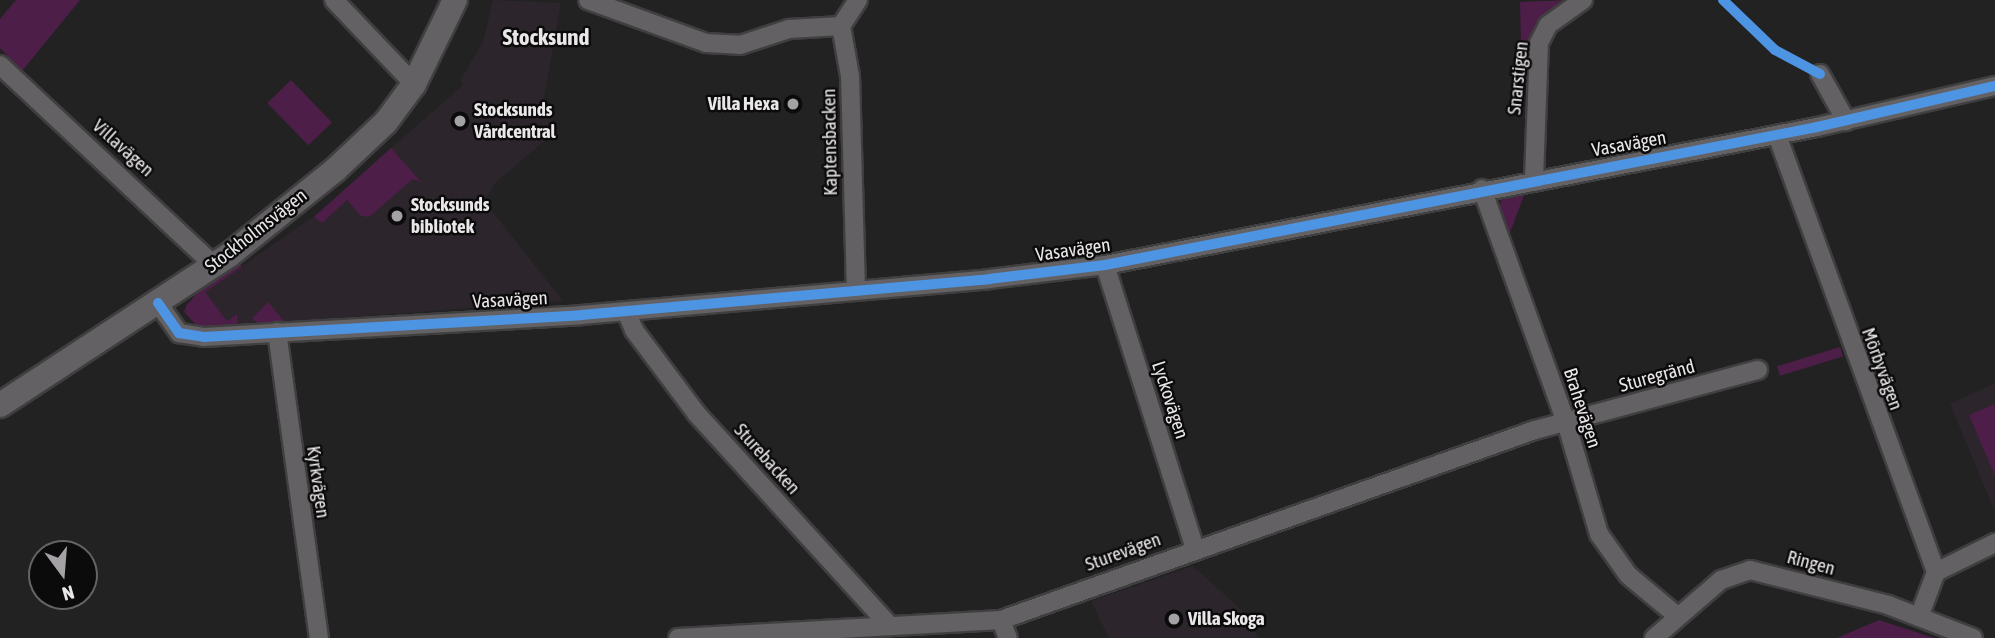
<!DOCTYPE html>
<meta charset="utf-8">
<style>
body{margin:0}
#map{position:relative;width:1995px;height:638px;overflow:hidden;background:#232223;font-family:"Asap Condensed",sans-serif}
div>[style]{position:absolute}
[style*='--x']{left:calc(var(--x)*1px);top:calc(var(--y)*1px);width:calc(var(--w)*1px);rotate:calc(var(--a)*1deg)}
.built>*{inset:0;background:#2c252b}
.green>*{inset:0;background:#4d1e48;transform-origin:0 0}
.roads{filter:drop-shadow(2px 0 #403f40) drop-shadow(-2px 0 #403f40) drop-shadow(0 2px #403f40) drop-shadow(0 -2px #403f40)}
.street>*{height:18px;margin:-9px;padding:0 9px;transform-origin:9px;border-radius:9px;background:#636163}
.secondary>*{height:24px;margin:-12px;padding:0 12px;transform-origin:12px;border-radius:12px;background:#636163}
.cycleway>*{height:10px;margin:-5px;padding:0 5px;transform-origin:5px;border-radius:5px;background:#4d94e3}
.dots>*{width:19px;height:19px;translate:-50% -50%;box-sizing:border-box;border:4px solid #0c0b0c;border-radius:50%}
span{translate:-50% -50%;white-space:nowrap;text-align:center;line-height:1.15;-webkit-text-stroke:5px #0c0b0c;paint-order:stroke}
.street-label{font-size:19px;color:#eae7e9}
.poi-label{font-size:19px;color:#eae7e9;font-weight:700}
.right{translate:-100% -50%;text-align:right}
.left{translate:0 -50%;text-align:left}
.quarter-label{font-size:23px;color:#eae7e9;font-weight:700}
.north{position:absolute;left:28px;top:540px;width:70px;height:70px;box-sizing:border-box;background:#0c0b0c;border:2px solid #656364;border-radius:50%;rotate:164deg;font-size:19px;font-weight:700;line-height:28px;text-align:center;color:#eae7e9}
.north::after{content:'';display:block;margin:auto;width:24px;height:32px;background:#a4a2a4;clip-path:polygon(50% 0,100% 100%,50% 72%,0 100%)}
</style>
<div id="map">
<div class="built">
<i style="clip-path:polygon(493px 0,561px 3px,542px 108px,552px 121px,548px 138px,497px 181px,484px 201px,563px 301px,285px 322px,268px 303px,252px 318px,259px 325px,238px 326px,237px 314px,227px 321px,204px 292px,313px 217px,463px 85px,460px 80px,483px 42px)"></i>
<i style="clip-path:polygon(1995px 383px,1995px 512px,1950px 404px)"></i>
<i style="clip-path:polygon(1193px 566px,1246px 614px,1258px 638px,1109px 638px,1091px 601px)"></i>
</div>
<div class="green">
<i style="clip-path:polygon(16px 0,80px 0,22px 71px,0 48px,0 19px)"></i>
<i style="clip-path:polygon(1572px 0,1533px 30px,1522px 88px,1520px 2px)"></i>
<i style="left:291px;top:80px;width:59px;height:33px;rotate:46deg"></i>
<i style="clip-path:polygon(391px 148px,421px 182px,413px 179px,369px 217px,361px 216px,347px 200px,322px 223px,314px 217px)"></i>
<i style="clip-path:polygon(1526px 190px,1508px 238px,1499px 211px,1502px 197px)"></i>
<i style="clip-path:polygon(239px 263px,242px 267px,205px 292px,227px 321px,237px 314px,238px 326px,197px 326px,184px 312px,186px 306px,201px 289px)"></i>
<i style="clip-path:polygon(268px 302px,285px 322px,259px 325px,252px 318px)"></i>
<i style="left:1840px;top:347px;width:10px;height:66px;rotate:73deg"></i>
<i style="clip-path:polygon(1995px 404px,1995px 476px,1969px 415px)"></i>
<i style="clip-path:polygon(1879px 620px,1934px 638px,1837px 638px)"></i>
</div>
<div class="roads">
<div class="street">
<i style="--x:334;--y:0;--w:116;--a:46.4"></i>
<i style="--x:588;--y:0;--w:126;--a:20"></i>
<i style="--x:706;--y:43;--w:34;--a:3"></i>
<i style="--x:740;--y:45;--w:52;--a:-18.1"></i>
<i style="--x:789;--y:29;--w:52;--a:-3.3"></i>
<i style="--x:0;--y:65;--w:293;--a:43.1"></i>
<i style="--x:1820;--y:74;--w:54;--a:61"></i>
<i style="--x:1777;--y:135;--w:465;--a:70"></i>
<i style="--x:1936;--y:572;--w:48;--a:110.7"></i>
<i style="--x:1534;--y:179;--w:136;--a:-87.9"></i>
<i style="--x:1539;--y:43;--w:20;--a:-63"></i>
<i style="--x:1548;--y:25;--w:43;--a:-35.5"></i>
<i style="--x:1482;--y:189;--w:248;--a:70.2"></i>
<i style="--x:1566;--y:422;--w:117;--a:73.6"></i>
<i style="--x:1599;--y:534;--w:50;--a:54.7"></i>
<i style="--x:1628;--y:575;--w:62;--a:39.8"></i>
<i style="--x:1105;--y:265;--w:297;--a:72.4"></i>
<i style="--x:856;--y:290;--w:214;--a:-91.6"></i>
<i style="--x:850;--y:76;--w:51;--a:-100.2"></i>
<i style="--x:841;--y:26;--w:31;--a:-57"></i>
<i style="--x:158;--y:303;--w:37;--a:55"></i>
<i style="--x:179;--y:333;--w:25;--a:9"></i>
<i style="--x:204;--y:337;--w:378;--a:-3.3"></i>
<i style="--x:581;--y:315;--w:410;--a:-5"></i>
<i style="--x:989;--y:279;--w:117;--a:-6.9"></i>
<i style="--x:1105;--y:265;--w:725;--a:-10.97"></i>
<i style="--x:1817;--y:127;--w:183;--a:-13"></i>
<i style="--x:626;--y:311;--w:21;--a:67"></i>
<i style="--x:634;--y:330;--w:104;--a:53.2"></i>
<i style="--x:696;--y:413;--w:288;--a:47.7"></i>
<i style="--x:277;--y:332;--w:309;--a:82.2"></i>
<i style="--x:1936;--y:572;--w:66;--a:-26.2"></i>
<i style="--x:1001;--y:620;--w:19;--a:69"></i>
<i style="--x:678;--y:638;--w:324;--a:-3.2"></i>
<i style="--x:1001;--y:620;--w:567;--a:-19.59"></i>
<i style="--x:1535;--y:430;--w:231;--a:-15.1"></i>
<i style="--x:1654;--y:638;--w:89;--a:-40.9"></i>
<i style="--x:1721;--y:580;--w:31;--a:-19"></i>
<i style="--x:1750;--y:570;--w:142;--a:14.2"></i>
<i style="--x:1888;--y:605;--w:91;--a:21.2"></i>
</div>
<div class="secondary">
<i style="--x:0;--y:405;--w:272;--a:-33.2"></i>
<i style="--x:228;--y:256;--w:137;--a:-38.8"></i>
<i style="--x:335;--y:170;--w:70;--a:-43.3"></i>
<i style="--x:386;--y:122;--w:47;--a:-53.6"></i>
<i style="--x:414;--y:84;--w:93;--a:-64"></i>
</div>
</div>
<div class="cycleway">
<i style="--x:1723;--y:0;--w:72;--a:43.9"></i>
<i style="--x:1775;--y:50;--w:51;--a:28.1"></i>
<i style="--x:158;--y:303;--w:37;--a:55"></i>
<i style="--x:179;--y:333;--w:25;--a:9"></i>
<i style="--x:204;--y:337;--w:378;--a:-3.3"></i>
<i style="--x:581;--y:315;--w:410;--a:-5"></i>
<i style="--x:989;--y:279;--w:117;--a:-6.9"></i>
<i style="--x:1105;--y:265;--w:725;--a:-10.97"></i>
<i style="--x:1817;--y:127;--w:183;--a:-13"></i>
</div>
<div class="dots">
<i style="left:793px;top:104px;background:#a4a2a4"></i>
<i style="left:460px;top:121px;background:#a4a2a4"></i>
<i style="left:397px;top:216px;background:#a4a2a4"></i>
<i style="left:1174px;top:619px;background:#a4a2a4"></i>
</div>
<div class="street-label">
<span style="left:1518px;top:78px;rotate:-84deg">Snarstigen</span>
<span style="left:830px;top:142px;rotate:-91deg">Kaptensbacken</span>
<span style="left:1629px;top:144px;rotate:-10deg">Vasavägen</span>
<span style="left:123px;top:148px;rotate:42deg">Villavägen</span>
<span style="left:256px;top:231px;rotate:-38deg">Stockholmsvägen</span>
<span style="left:1073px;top:250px;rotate:-8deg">Vasavägen</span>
<span style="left:510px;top:300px;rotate:-3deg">Vasavägen</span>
<span style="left:1882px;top:369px;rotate:70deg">Mörbyvägen</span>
<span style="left:1657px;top:376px;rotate:-15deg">Sturegränd</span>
<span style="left:1170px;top:400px;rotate:72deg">Lyckovägen</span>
<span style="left:1582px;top:408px;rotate:72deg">Brahevägen</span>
<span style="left:767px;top:459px;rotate:48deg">Sturebacken</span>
<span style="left:318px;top:482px;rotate:82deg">Kyrkvägen</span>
<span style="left:1123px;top:552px;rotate:-20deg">Sturevägen</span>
<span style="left:1811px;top:563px;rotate:15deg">Ringen</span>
</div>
<div class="poi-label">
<span class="right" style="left:779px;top:104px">Villa Hexa</span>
<span class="left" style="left:474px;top:121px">Stocksunds<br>Vårdcentral</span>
<span class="left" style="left:411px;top:216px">Stocksunds<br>bibliotek</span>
<span class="left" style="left:1188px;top:619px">Villa Skoga</span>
</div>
<div class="quarter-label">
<span style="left:546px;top:37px">Stocksund</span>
</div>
<div class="north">N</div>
</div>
